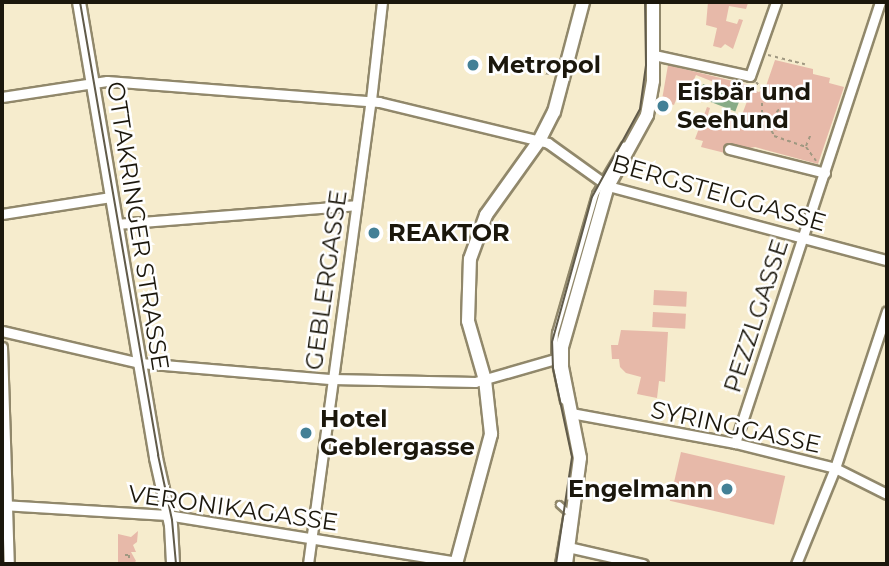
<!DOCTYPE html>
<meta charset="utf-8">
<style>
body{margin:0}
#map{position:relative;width:889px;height:566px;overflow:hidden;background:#f6eccd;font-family:Montserrat,sans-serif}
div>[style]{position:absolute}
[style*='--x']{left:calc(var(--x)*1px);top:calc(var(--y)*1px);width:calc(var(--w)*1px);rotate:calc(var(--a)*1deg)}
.green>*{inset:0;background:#e7b9a9;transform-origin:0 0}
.water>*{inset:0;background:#87ab86;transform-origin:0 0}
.path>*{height:2px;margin-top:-1px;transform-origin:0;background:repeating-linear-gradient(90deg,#a09881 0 3.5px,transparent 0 7px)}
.roads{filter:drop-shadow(2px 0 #91886b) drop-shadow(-2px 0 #91886b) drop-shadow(0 2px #91886b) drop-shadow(0 -2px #91886b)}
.service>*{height:4.5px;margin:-2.25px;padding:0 2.25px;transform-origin:2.25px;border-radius:2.25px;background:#fff}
.minor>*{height:9px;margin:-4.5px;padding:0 4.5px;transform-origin:4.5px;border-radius:4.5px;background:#fff}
.secondary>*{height:12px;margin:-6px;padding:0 6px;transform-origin:6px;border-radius:6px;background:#fff}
.tram>*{height:2px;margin:-1px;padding:0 1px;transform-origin:1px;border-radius:1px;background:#615b4a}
.dots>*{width:19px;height:19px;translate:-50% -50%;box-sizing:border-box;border:4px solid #fff;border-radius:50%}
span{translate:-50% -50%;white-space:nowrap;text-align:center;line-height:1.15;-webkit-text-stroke:5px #fff;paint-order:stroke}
.poi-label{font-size:24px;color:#1b170c;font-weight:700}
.left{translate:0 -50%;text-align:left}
.right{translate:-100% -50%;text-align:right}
.street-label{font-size:24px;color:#1b170c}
.frame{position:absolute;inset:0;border:4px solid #1b170c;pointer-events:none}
</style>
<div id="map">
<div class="green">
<i style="clip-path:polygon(708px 2px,748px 3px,746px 9px,729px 6px,726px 21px,737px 24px,739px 19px,743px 20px,733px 49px,725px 44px,721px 48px,713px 46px,717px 28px,706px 25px)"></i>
<i style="clip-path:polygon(775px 60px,813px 69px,813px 74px,830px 78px,829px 83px,844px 87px,818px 164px,755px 147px,745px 149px,728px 144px,725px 153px,701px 147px,703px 141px,695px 139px,707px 107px,710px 108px,707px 118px,720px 123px,724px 114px,740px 120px,749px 96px,696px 75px,692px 84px,683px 82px,674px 105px,668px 103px,665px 111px,660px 111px,668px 65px,749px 85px,749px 89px,759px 92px,766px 86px)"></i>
<i style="left:654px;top:290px;width:33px;height:15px;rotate:3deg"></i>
<i style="left:653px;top:312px;width:33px;height:15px;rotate:3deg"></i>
<i style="clip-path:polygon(621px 330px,668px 332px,665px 382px,659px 381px,657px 398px,637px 394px,641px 377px,626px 373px,620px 367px,619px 359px,612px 359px,611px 345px,618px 345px)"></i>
<i style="left:681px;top:452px;width:107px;height:50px;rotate:13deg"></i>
<i style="clip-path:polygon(138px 531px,137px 542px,133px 545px,136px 552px,131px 552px,136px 561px,133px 564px,118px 564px,118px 534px,131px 537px)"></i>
</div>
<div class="water">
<i style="left:703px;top:84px;width:40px;height:14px;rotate:21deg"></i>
</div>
<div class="path">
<i style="--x:768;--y:55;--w:38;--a:14"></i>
<i style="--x:497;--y:67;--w:54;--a:7.4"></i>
<i style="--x:756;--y:82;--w:9;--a:49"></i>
<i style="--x:762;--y:89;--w:23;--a:90"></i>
<i style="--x:762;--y:112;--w:27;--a:63"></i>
<i style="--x:774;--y:136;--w:34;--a:19"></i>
<i style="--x:806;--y:147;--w:17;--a:54"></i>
<i style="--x:761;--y:127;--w:8;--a:-30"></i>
<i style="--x:768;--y:123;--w:19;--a:-51"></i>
<i style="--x:806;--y:146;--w:11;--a:-68"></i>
<i style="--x:125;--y:555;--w:4;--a:0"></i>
<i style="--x:129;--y:555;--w:9;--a:90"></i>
</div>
<div class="roads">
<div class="service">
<i style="--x:563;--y:401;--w:44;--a:-101.8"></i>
<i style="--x:554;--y:358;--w:25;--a:-88"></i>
<i style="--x:555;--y:333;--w:145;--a:-73.9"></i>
<i style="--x:595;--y:194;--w:57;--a:-59.4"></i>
<i style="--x:559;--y:504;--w:13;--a:42"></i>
<i style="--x:558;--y:564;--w:48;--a:-80.3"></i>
</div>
<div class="minor">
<i style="--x:654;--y:55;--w:98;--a:12.3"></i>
<i style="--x:750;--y:76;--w:78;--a:-70.6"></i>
<i style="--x:2;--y:97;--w:106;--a:-8.7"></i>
<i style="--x:107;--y:81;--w:273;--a:4.4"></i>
<i style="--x:379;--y:102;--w:174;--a:13.6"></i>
<i style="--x:548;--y:143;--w:74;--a:35.6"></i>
<i style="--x:608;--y:186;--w:289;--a:14.9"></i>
<i style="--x:729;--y:149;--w:99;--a:14"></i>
<i style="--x:2;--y:214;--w:110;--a:-8.9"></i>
<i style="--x:116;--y:224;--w:240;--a:-4.5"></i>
<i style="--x:2;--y:331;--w:142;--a:13.1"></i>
<i style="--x:140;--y:363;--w:193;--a:4.8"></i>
<i style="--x:332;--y:379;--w:143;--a:1.2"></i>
<i style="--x:475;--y:382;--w:91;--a:-16"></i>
<i style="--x:2;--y:347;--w:217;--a:88.2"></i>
<i style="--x:571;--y:413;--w:167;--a:10.4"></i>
<i style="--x:735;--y:443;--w:103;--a:14"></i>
<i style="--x:835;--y:468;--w:58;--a:26.6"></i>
<i style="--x:735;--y:443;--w:464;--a:-71.8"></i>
<i style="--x:2;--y:505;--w:165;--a:3.5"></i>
<i style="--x:167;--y:515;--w:294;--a:9.2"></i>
<i style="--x:568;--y:547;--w:77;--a:12.8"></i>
<i style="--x:308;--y:564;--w:468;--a:-82.3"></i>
<i style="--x:371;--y:100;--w:99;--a:-83.6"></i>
<i style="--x:796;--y:564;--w:104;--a:-67.9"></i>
<i style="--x:835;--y:468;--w:165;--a:-71.7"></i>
</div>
<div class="secondary">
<i style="--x:79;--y:2;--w:462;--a:80.4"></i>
<i style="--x:156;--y:458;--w:69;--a:77.4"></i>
<i style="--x:171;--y:525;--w:39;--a:87"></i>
<i style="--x:456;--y:564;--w:135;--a:-74.9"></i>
<i style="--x:491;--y:434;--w:54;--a:-96.3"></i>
<i style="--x:485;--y:380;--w:61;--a:-106.1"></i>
<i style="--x:468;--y:321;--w:62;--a:-88.2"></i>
<i style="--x:470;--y:259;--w:47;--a:-70"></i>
<i style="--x:486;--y:215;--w:91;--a:-54.4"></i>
<i style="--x:539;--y:141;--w:33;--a:-63"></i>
<i style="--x:554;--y:112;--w:114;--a:-75.2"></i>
<i style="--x:566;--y:564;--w:107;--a:-82.5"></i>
<i style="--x:580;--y:458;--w:93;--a:-101.2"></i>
<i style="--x:562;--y:367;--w:20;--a:-90"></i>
<i style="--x:562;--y:347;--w:167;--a:-74.1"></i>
<i style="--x:608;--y:186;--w:81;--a:-61.2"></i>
<i style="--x:647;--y:115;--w:35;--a:-80"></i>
<i style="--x:653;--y:81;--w:79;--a:-90"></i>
</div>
</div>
<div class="tram">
<i style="--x:80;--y:2;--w:460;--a:80.2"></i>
<i style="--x:158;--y:455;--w:66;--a:77.8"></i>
<i style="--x:172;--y:520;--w:44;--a:84.8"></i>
<i style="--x:556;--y:564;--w:108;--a:-81.5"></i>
<i style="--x:572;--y:457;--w:91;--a:-102.1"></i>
<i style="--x:553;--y:368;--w:26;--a:-92"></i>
<i style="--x:552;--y:342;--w:150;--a:-74.6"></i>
<i style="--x:592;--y:197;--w:100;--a:-61.4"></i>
<i style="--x:640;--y:109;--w:44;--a:-82.2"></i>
<i style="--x:646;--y:65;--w:63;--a:-90.9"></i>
</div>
<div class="dots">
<i style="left:473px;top:65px;background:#438096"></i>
<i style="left:663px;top:106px;background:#438096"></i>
<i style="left:374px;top:233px;background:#438096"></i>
<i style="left:306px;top:433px;background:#438096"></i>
<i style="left:727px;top:489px;background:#438096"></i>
</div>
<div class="poi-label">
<span class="left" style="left:487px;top:65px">Metropol</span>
<span class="left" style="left:677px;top:106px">Eisbär und<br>Seehund</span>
<span class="left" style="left:388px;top:233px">REAKTOR</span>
<span class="left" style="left:320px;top:433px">Hotel<br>Geblergasse</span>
<span class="right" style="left:713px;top:489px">Engelmann</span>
</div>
<div class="street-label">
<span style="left:719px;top:193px;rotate:16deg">BERGSTEIGGASSE</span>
<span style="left:138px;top:226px;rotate:81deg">OTTAKRINGER STRASSE</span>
<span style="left:326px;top:280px;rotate:-82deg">GEBLERGASSE</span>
<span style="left:756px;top:316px;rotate:-72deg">PEZZLGASSE</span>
<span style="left:736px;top:427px;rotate:12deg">SYRINGGASSE</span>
<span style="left:233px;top:508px;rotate:8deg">VERONIKAGASSE</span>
</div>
<div class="frame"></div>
</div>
